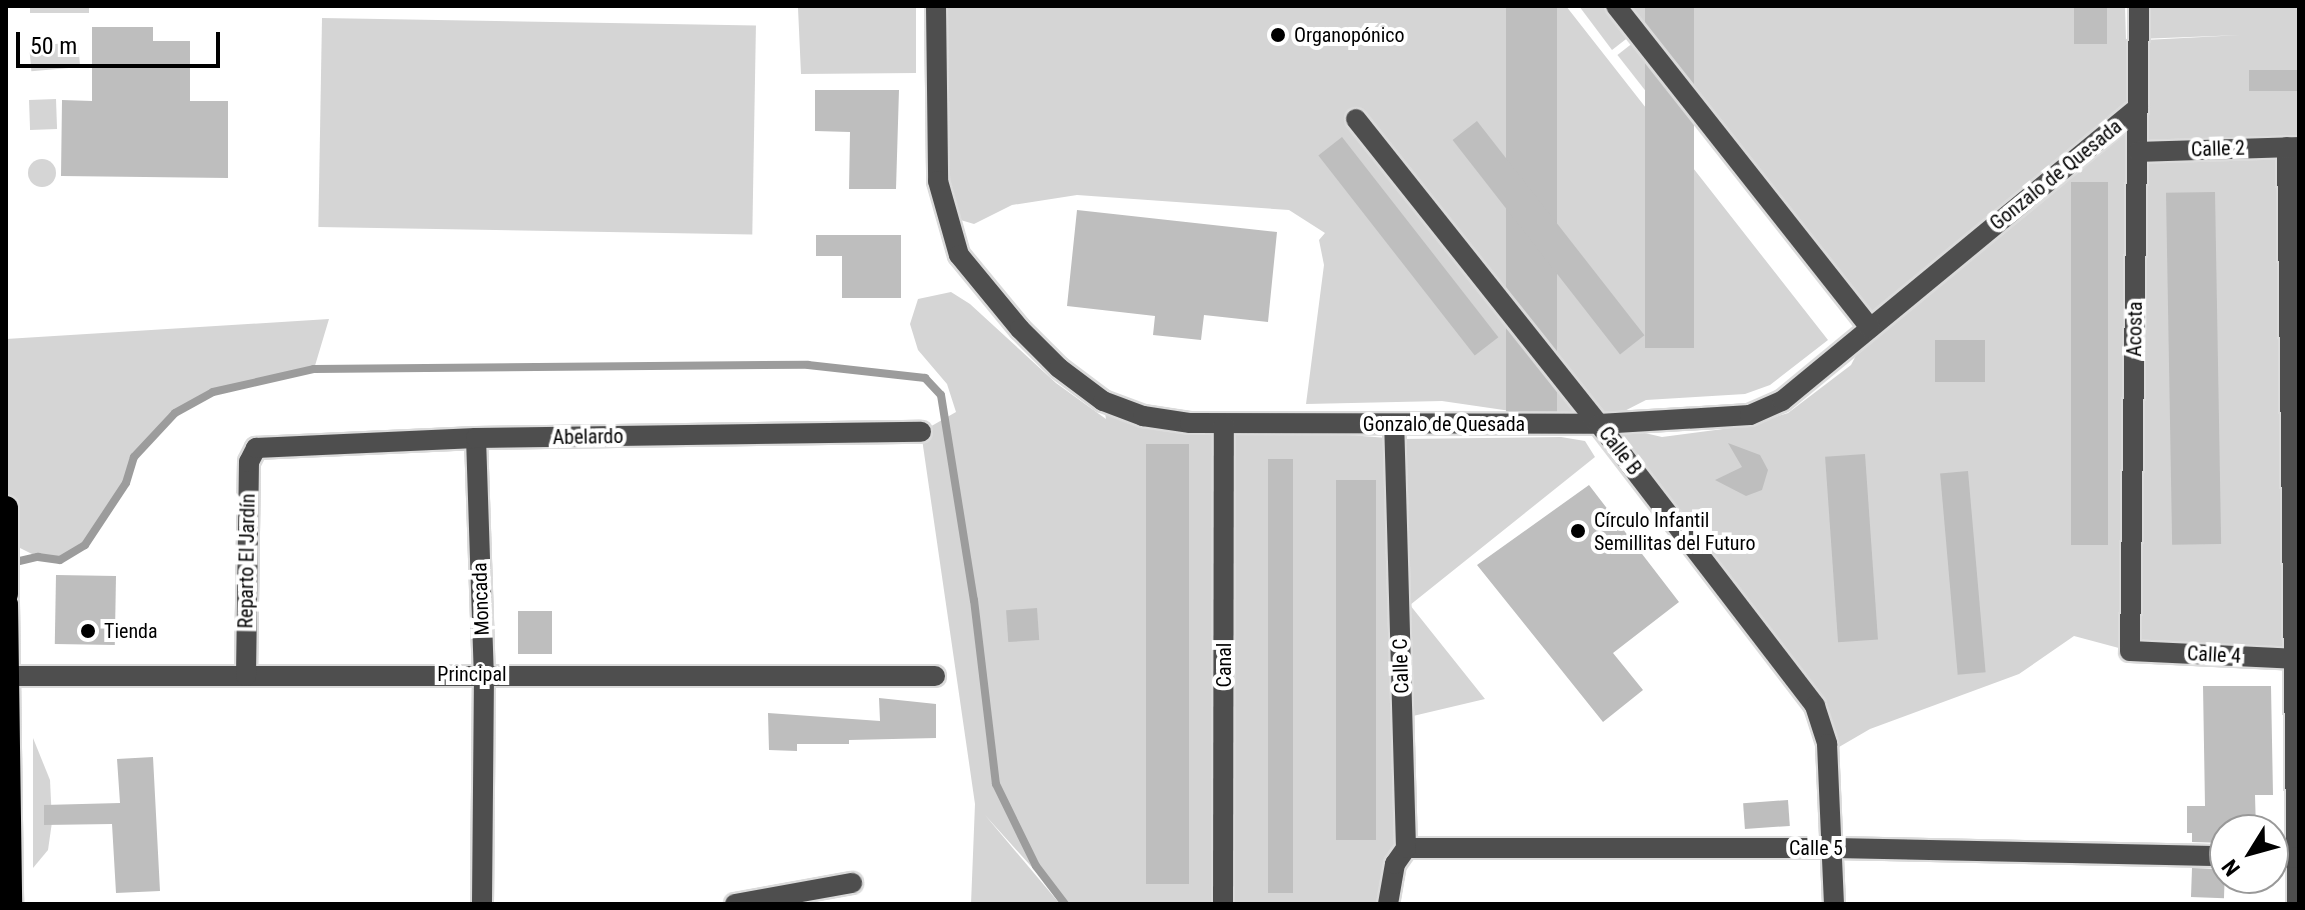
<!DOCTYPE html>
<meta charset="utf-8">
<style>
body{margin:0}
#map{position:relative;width:2305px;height:910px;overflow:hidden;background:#fff;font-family:"Roboto Condensed",sans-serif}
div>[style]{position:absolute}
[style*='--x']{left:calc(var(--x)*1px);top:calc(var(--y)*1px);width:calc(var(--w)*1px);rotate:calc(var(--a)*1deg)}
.green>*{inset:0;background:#d5d5d5;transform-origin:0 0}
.round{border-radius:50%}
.stream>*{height:8px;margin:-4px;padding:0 4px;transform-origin:4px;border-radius:4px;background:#9c9c9c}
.building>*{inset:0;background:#bebebe;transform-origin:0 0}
.roads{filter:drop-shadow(2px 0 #dbdbdb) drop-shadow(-2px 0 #dbdbdb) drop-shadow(0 2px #dbdbdb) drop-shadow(0 -2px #dbdbdb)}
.minor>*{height:20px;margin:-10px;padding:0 10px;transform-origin:10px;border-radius:10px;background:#4e4e4e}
.highway>*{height:24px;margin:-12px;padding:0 12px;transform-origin:12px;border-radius:12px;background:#000}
.dots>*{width:22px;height:22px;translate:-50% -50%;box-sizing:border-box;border:4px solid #fff;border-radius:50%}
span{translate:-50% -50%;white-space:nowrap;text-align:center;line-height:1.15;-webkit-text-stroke:8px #fff;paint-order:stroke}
.poi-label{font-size:20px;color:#000}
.left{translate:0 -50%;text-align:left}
.street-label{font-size:20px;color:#000}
.frame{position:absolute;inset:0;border:8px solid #000;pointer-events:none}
.north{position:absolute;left:2209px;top:814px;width:80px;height:80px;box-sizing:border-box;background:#fff;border:2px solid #999;border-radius:50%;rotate:233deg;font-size:22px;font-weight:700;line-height:32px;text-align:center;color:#000}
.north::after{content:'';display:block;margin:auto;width:28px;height:36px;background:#000;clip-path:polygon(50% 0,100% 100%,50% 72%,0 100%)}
.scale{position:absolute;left:16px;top:32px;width:204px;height:36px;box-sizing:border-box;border:4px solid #000;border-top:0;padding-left:10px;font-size:24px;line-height:28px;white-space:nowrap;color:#000;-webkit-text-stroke:6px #fff;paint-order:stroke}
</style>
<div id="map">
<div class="green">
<i style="left:30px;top:6px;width:59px;height:7px"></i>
<i style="clip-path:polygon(764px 6px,916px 6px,916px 73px,801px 74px,798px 8px)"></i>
<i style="clip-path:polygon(935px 6px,1566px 6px,1828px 340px,1770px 385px,1745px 394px,1646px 400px,1601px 423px,1662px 437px,1746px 426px,1788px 413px,1851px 365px,1870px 328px,1617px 6px,2125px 6px,2126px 41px,2241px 35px,2139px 39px,2139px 6px,2299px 6px,2299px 659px,2130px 651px,2074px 636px,2019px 674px,1870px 729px,1827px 754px,1815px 706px,1599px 424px,1442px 401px,1306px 404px,1324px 265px,1319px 240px,1325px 233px,1289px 210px,1077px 195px,1012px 205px,974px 224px,947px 216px)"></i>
<i style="clip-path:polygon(1579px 6px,1607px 6px,1630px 36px,1612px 50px)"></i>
<i style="left:322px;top:18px;width:434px;height:209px;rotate:1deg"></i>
<i style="left:78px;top:42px;width:25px;height:49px;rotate:85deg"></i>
<i style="left:1634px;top:42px;width:62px;height:21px;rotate:52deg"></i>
<i style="left:56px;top:99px;width:30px;height:27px;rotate:88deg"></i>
<i class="round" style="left:28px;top:159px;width:28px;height:28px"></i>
<i style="clip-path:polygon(951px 292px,970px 304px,1056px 383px,1106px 419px,1103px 401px,1224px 425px,1400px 439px,1561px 437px,1585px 441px,1595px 457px,1410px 605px,1485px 699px,1413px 716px,1406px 848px,1391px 904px,1065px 904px,985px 815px,1060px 904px,971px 904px,975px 804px,921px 432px,956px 412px,947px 384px,918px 350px,910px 324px,918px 299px)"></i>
<i style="clip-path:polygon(329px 319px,314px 369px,213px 392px,155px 430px,85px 545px,60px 560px,38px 557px,6px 541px,6px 339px)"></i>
<i style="clip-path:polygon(33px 738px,50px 780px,52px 822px,48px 850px,33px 868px)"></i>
</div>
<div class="stream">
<i style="--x:11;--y:563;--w:28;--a:-13"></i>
<i style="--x:38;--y:557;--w:22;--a:8"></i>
<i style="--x:60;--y:560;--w:29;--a:-31"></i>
<i style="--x:85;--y:545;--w:74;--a:-56.5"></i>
<i style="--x:126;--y:483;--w:27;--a:-73"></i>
<i style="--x:134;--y:457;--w:60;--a:-47"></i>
<i style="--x:175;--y:413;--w:43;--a:-28.9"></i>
<i style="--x:213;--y:392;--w:104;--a:-12.8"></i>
<i style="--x:314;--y:369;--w:494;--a:-0.5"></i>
<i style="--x:808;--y:365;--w:118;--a:6.3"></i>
<i style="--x:925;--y:378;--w:23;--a:47"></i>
<i style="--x:941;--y:395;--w:208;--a:80.9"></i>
<i style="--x:974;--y:600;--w:185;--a:83.2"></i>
<i style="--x:996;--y:784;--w:91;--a:64"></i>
<i style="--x:1036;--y:866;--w:48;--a:52.7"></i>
</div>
<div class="building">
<i style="left:1506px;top:6px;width:51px;height:426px"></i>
<i style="left:1645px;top:6px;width:49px;height:342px"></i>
<i style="left:2074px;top:6px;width:33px;height:38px"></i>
<i style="clip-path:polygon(92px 27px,153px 27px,153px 41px,190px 41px,190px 101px,228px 101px,228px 178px,61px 176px,62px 100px,92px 101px)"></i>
<i style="left:2299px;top:70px;width:21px;height:50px;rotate:90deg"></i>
<i style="clip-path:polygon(815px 90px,899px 90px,896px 189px,849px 189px,850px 132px,815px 131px)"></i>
<i style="left:1477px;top:121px;width:272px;height:31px;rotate:52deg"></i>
<i style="left:1342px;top:137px;width:254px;height:30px;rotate:52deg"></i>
<i style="left:2071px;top:182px;width:37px;height:363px"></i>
<i style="left:2215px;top:192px;width:352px;height:49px;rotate:89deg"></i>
<i style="clip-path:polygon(1077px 210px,1277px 232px,1268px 322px,1204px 315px,1201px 340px,1153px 335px,1155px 316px,1067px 306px)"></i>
<i style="clip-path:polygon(816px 235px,901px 235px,901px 298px,842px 298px,842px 256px,816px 256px)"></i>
<i style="left:1935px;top:340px;width:50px;height:42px"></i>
<i style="clip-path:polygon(1728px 443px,1760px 455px,1768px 470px,1762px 490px,1746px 496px,1715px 480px,1742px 467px)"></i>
<i style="left:1146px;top:444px;width:43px;height:440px"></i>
<i style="left:1865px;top:454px;width:186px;height:40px;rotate:86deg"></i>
<i style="left:1268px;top:459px;width:25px;height:434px"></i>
<i style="left:1968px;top:471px;width:202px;height:28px;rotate:85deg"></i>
<i style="left:1336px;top:480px;width:40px;height:360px"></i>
<i style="clip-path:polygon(1589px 485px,1679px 602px,1613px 653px,1643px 690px,1603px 722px,1477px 565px)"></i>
<i style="left:56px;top:575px;width:60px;height:69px;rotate:1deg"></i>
<i style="left:1037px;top:608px;width:32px;height:31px;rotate:86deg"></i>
<i style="left:518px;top:611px;width:34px;height:43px"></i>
<i style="clip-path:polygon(2203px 686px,2271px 686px,2273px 795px,2255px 795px,2256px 830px,2225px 830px,2225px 843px,2192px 842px,2192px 833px,2187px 833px,2187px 806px,2205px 806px)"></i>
<i style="clip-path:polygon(879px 698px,936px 704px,936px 738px,849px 740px,849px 744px,797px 744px,797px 751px,769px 750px,768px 713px,880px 721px)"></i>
<i style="clip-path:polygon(153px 757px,160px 891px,116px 893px,112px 824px,44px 825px,44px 805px,120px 803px,117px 759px)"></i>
<i style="left:1788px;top:800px;width:26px;height:45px;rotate:86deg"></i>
<i style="left:2192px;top:868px;width:33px;height:29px;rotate:2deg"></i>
</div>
<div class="roads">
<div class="minor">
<i style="--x:936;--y:6;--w:175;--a:89.3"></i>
<i style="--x:938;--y:181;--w:77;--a:74.2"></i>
<i style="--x:959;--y:255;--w:96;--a:50.5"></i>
<i style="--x:1020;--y:329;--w:55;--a:45"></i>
<i style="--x:1059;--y:368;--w:55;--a:36.9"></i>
<i style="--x:1103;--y:401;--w:43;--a:20.6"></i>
<i style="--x:1143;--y:416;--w:48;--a:8.5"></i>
<i style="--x:1190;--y:423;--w:409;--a:0.1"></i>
<i style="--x:1599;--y:424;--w:151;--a:-3.4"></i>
<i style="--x:1750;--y:415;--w:35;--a:-24"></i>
<i style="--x:1782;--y:401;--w:461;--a:-39.5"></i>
<i style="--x:1616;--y:6;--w:410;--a:51.7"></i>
<i style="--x:2139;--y:6;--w:645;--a:90.8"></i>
<i style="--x:2130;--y:651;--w:169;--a:2.7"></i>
<i style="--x:1356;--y:119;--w:390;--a:51.5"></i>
<i style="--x:1599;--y:424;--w:355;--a:52.5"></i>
<i style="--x:1815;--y:706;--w:40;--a:72"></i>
<i style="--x:1827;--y:744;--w:160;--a:87.5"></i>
<i style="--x:2287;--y:147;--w:757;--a:89.24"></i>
<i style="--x:2138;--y:152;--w:161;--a:-1.8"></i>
<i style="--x:476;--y:438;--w:236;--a:88.1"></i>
<i style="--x:484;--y:674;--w:230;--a:90.5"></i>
<i style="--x:8;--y:676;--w:927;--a:0"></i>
<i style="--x:246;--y:676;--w:214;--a:-89.2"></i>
<i style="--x:249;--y:462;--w:16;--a:-63"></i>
<i style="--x:256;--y:448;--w:220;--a:-2.6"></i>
<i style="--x:476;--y:438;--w:445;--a:-0.8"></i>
<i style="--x:1406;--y:848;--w:429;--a:0"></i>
<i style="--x:1835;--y:848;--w:390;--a:1.2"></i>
<i style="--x:2273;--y:857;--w:26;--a:2"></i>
<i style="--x:735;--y:904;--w:119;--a:-10.2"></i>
<i style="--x:1223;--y:904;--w:479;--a:-89.9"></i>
<i style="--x:1388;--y:904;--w:41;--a:-80.1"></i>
<i style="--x:1395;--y:864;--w:19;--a:-55"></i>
<i style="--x:1406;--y:848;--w:424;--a:-91.6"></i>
</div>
<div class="highway">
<i style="--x:6;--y:508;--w:86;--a:90"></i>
<i style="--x:6;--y:604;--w:300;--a:89.2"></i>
</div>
</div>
<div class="dots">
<i style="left:1278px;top:35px;background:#000"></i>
<i style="left:1578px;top:531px;background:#000"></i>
<i style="left:88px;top:631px;background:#000"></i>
</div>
<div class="poi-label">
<span class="left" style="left:1294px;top:35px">Organopónico</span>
<span class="left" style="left:1594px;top:532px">Círculo Infantil<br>Semillitas del Futuro</span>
<span class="left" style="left:104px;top:631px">Tienda</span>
</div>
<div class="street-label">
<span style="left:2218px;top:149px;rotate:-2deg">Calle 2</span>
<span style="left:2056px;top:175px;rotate:-39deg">Gonzalo de Quesada</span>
<span style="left:2135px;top:329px;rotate:-89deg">Acosta</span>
<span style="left:1444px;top:424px">Gonzalo de Quesada</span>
<span style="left:588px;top:437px;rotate:-1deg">Abelardo</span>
<span style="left:1620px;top:451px;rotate:52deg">Calle B</span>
<span style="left:247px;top:561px;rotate:-89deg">Reparto El Jardín</span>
<span style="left:481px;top:599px;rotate:-92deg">Moncada</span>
<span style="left:2214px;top:655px;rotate:3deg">Calle 4</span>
<span style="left:1224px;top:665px;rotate:-90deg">Canal</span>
<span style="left:1401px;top:666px;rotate:-92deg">Calle C</span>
<span style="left:472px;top:674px">Principal</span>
<span style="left:1816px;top:848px">Calle 5</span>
</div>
<div class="frame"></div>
<div class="north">N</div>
<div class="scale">50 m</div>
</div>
